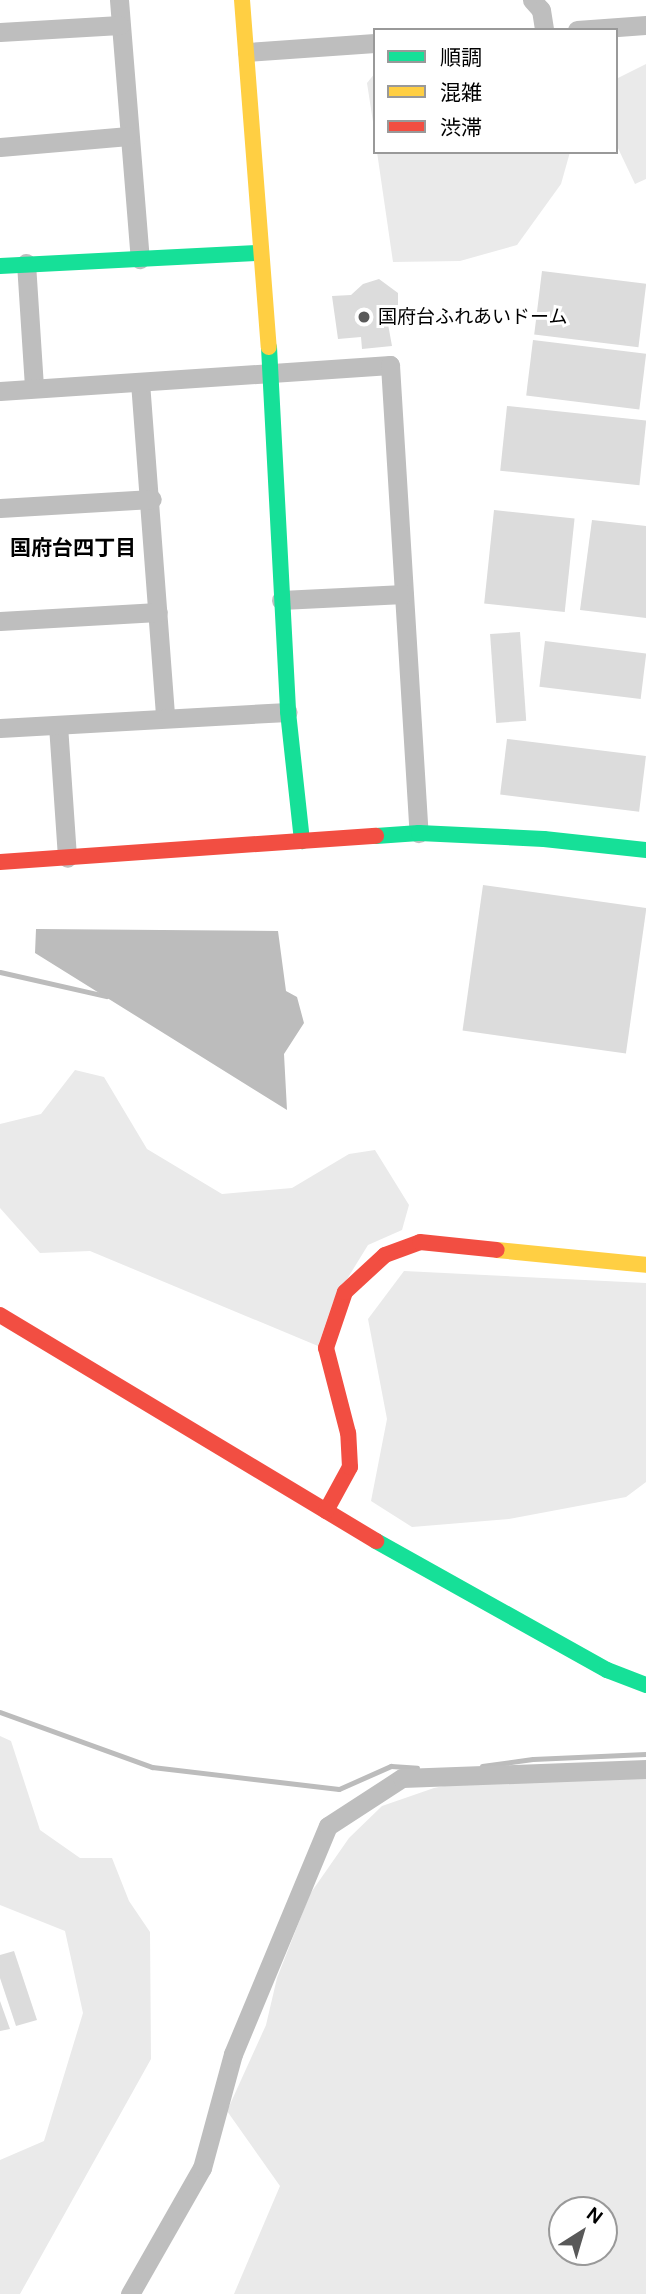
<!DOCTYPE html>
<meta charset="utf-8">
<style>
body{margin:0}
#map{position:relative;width:646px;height:2294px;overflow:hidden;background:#fff;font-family:"DM Sans","Noto Sans JP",sans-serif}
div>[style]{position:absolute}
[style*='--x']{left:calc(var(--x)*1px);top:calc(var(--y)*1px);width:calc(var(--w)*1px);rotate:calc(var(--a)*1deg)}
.green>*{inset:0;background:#eaeaea}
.water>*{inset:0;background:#bcbcbc}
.stream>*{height:5px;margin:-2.5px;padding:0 2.5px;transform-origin:2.5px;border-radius:2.5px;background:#bcbcbc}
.building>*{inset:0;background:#dcdcdc;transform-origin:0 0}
.street>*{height:19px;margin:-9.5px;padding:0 9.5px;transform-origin:9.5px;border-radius:9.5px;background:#bebebe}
.fast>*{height:16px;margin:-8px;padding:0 8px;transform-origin:8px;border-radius:8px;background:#16e098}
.slow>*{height:16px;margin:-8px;padding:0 8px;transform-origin:8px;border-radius:8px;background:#ffcf43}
.jam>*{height:16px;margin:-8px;padding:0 8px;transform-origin:8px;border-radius:8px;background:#f24e42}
.dots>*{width:19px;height:19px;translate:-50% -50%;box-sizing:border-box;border:4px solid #fff;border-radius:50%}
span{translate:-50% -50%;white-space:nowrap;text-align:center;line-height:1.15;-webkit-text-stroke:6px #fff;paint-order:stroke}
.poi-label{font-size:19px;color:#000}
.left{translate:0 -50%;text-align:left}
.neighbourhood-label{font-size:21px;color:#000;font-weight:700}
.legend{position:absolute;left:373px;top:28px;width:245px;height:126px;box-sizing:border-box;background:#fff;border:2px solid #999;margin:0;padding:9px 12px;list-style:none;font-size:21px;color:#000}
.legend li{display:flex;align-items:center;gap:14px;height:35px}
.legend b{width:35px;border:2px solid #999}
.north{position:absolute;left:548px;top:2196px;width:70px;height:70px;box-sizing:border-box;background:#fff;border:2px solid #999;border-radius:50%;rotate:37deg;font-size:19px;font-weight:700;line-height:28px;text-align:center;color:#000}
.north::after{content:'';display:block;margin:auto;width:24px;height:32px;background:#595959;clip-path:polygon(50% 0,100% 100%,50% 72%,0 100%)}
</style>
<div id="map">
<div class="green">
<i style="clip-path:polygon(646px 64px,646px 179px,635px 184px,616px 144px,616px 79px)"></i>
<i style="clip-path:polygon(375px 73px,375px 135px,367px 83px)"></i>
<i style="clip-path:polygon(377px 152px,570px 152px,561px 184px,517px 245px,460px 261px,393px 262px)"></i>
<i style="clip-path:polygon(75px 1070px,104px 1077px,147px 1149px,222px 1194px,292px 1188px,349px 1154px,375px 1150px,409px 1205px,402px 1230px,368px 1245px,333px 1302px,318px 1346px,90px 1251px,40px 1253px,0 1208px,0 1124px,41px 1114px)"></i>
<i style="clip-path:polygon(404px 1271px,646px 1283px,646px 1482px,626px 1497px,509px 1519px,412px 1527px,371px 1501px,387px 1419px,368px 1319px)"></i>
<i style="clip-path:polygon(0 1736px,11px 1741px,40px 1830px,80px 1858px,112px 1858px,129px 1901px,150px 1932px,151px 2059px,20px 2294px,0 2294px,0 2160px,44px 2141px,83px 2013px,65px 1931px,0 1905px)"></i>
<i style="clip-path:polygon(evenodd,494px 1776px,646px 1777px,646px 2294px,234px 2294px,280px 2186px,227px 2111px,266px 2025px,277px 1978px,310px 1894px,349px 1838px,382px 1806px,434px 1788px,494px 1776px,562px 2210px,604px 2210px,604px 2252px,562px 2252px,562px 2210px)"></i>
</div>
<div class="water">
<i style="clip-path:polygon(36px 929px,278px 931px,286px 991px,297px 997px,304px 1023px,284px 1054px,287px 1110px,35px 953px)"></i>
</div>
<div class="stream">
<i style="--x:0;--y:972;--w:109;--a:12.8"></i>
<i style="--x:0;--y:1712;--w:162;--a:19.9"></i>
<i style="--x:152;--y:1767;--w:188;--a:6.7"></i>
<i style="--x:339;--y:1789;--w:57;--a:-23.9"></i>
<i style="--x:391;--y:1766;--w:26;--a:4"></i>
<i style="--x:482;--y:1766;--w:51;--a:-7.8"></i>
<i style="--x:533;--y:1759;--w:113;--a:-2.5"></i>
</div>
<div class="building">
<i style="left:542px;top:271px;width:105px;height:64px;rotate:7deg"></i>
<i style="clip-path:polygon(379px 279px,398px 293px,398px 311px,388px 324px,392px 346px,362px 349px,361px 337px,338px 339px,332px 296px,351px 295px,363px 284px)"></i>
<i style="left:533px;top:340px;width:114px;height:56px;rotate:7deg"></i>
<i style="left:507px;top:406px;width:140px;height:65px;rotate:6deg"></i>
<i style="left:494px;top:510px;width:81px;height:94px;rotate:6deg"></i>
<i style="clip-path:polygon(592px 520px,646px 526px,646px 618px,580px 610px)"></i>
<i style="left:520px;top:632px;width:89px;height:30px;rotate:86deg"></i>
<i style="left:545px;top:641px;width:102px;height:46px;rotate:7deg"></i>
<i style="left:507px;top:739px;width:140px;height:56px;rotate:7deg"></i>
<i style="left:483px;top:885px;width:165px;height:147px;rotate:8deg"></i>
<i style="clip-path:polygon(14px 1951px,37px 2020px,16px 2026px,0 1978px,0 1955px)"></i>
<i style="clip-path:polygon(0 2001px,10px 2029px,0 2031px)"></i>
</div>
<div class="street">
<i style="--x:119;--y:0;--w:260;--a:85.4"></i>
<i style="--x:532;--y:0;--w:13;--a:48"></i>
<i style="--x:541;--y:10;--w:20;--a:81"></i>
<i style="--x:577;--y:30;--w:69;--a:-4.1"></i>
<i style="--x:0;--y:32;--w:120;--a:-3.3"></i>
<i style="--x:247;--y:52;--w:128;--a:-4"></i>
<i style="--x:0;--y:147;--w:129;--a:-4.9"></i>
<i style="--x:26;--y:263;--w:125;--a:86.3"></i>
<i style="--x:140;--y:382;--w:337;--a:85.7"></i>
<i style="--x:0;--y:391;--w:391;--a:-3.8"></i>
<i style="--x:390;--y:365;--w:469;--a:86.5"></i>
<i style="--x:0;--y:508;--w:152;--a:-3.4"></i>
<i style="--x:281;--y:600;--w:123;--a:-2.8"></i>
<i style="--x:0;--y:621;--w:158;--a:-3.3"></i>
<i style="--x:58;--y:725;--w:133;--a:86.1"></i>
<i style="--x:0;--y:728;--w:288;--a:-3.2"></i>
<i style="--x:130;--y:2294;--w:145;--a:-60.3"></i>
<i style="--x:202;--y:2168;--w:118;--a:-74.8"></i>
<i style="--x:233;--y:2054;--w:247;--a:-67.4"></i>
<i style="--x:328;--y:1826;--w:88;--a:-33"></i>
<i style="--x:402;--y:1778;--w:244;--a:-2.1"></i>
</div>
<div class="fast">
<i style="--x:0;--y:266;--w:260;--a:-2.9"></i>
<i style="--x:269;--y:347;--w:365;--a:87"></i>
<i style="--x:288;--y:712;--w:130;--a:83.8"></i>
<i style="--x:376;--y:836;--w:43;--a:-4"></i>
<i style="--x:419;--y:833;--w:125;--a:2.7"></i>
<i style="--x:544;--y:839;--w:103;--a:6.2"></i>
<i style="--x:376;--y:1541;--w:265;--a:29.2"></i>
<i style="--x:607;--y:1670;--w:42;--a:21"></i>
</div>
<div class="slow">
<i style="--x:242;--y:0;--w:348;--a:85.6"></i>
<i style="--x:497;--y:1250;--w:150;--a:5.7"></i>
</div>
<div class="jam">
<i style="--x:0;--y:862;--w:377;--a:-4"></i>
<i style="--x:0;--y:1315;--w:439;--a:31"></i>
<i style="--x:326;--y:1511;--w:50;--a:-61.4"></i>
<i style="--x:350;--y:1467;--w:34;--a:-93"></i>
<i style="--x:348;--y:1433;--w:88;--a:-104.5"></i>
<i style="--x:326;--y:1348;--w:59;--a:-71.3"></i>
<i style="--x:345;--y:1292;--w:54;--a:-42.8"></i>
<i style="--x:385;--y:1255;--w:37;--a:-20"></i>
<i style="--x:420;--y:1242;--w:77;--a:5.9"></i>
</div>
<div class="dots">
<i style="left:364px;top:317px;background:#595959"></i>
</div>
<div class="poi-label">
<span class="left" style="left:378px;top:317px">国府台ふれあいドーム</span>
</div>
<div class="neighbourhood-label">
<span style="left:73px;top:548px">国府台四丁目</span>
</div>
<ul class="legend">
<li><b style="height:9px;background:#16e098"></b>順調</li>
<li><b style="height:9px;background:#ffcf43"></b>混雑</li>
<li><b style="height:9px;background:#f24e42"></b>渋滞</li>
</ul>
<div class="north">N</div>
</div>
